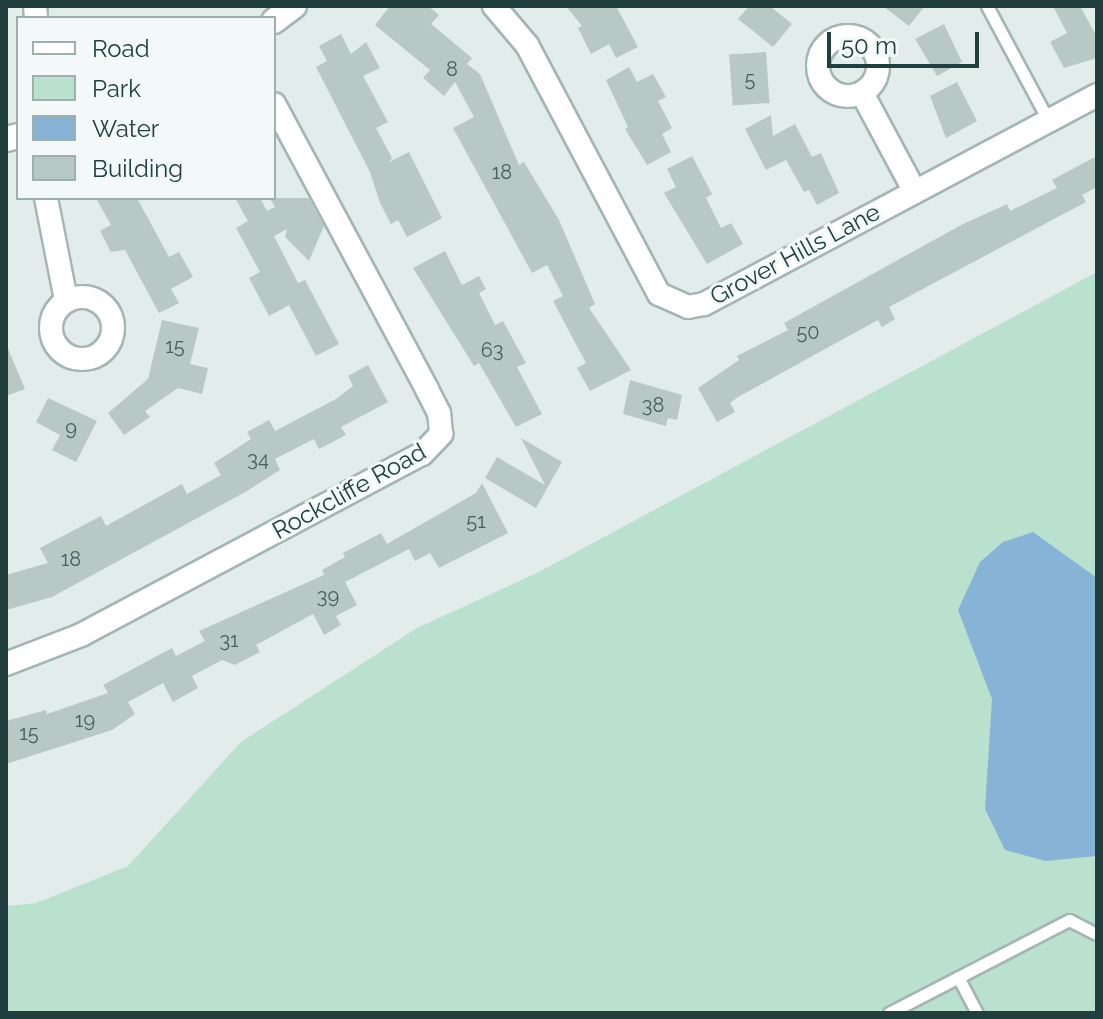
<!DOCTYPE html>
<style>
body{margin:0}
#map{position:relative;width:1103px;height:1019px;overflow:hidden;background:#e2edeb;font-family:Raleway,sans-serif}
div>[style]{position:absolute}
[style*='--x']{left:calc(var(--x)*1px);top:calc(var(--y)*1px);width:calc(var(--w)*1px);rotate:calc(var(--a)*1deg)}
.green>*{inset:0;background:#bae0ce}
.water>*{inset:0;background:#87b4d6}
.building>*{inset:0;background:#b7c8c5;transform-origin:0 0}
.roads{filter:drop-shadow(2px 0 #a4b5b4) drop-shadow(-2px 0 #a4b5b4) drop-shadow(0 2px #a4b5b4) drop-shadow(0 -2px #a4b5b4)}
.lane>*{height:11px;margin:-5.5px;padding:0 5.5px;transform-origin:5.5px;border-radius:5.5px;background:#fff}
.street>*{height:22px;margin:-11px;padding:0 11px;transform-origin:11px;border-radius:11px;background:#fff}
.street>.ring{margin:-11px;padding:0;box-sizing:content-box;background:none;border:22px solid #fff;border-radius:50%}
.secondary>*{height:24px;margin:-12px;padding:0 12px;transform-origin:12px;border-radius:12px;background:#fff}
span{translate:-50% -50%;white-space:nowrap;text-align:center;line-height:1.15;-webkit-text-stroke:6px #f3f9f8;paint-order:stroke}
.number-label{font-size:20px;color:#466160}
.number-label span{-webkit-text-stroke-width:0}
.street-label{font-size:24px;color:#213f3f}
.frame{position:absolute;inset:0;border:8px solid #213f3f;pointer-events:none}
.legend{position:absolute;left:16px;top:16px;width:260px;height:184px;box-sizing:border-box;background:#f3f9f8;border:2px solid #9fafae;margin:0;padding:10px 14px;list-style:none;font-size:24px;color:#213f3f}
.legend li{display:flex;align-items:center;gap:16px;height:40px}
.legend b{width:40px;border:2px solid #9fafae}
.scale{position:absolute;left:827px;top:32px;width:152px;height:36px;box-sizing:border-box;border:4px solid #213f3f;border-top:0;padding-left:10px;font-size:24px;line-height:28px;white-space:nowrap;color:#213f3f;-webkit-text-stroke:6px #f3f9f8;paint-order:stroke}
</style>
<div id="map">
<div class="green">
<i style="clip-path:polygon(1097px 272px,1097px 1013px,6px 1013px,6px 906px,36px 903px,128px 866px,241px 742px,417px 628px,537px 573px)"></i>
</div>
<div class="water">
<i style="clip-path:polygon(1033px 532px,1097px 578px,1097px 856px,1046px 861px,1005px 850px,985px 809px,992px 699px,958px 610px,980px 562px,1003px 542px)"></i>
</div>
<div class="building">
<i style="clip-path:polygon(390px 6px,428px 6px,439px 15px,431px 24px,472px 58px,467px 64px,480px 74px,519px 165px,524px 162px,559px 220px,595px 304px,589px 308px,631px 370px,590px 391px,577px 368px,586px 363px,553px 301px,563px 296px,547px 265px,532px 273px,453px 128px,474px 117px,455px 82px,444px 96px,423px 78px,430px 70px,375px 25px)"></i>
<i style="clip-path:polygon(566px 6px,616px 6px,638px 47px,616px 58px,609px 44px,591px 54px,578px 28px,582px 26px)"></i>
<i style="clip-path:polygon(749px 6px,770px 6px,792px 24px,773px 47px,738px 19px)"></i>
<i style="clip-path:polygon(883px 6px,925px 6px,909px 26px)"></i>
<i style="clip-path:polygon(1053px 6px,1080px 6px,1097px 37px,1097px 58px,1064px 68px,1050px 42px,1067px 33px)"></i>
<i style="clip-path:polygon(944px 24px,962px 62px,937px 76px,915px 39px)"></i>
<i style="clip-path:polygon(341px 34px,351px 54px,366px 42px,380px 68px,363px 76px,388px 122px,376px 128px,392px 158px,389px 162px,409px 152px,442px 218px,407px 237px,398px 220px,391px 224px,380px 203px,370px 172px,316px 67px,327px 61px,319px 46px)"></i>
<i style="left:766px;top:52px;width:51px;height:37px;rotate:86deg"></i>
<i style="clip-path:polygon(629px 67px,637px 82px,653px 74px,666px 97px,658px 101px,672px 128px,662px 134px,671px 152px,647px 165px,625px 129px,628px 127px,606px 80px)"></i>
<i style="clip-path:polygon(957px 82px,977px 121px,946px 138px,930px 96px)"></i>
<i style="clip-path:polygon(771px 115px,773px 136px,795px 124px,812px 157px,821px 153px,839px 193px,817px 205px,809px 190px,804px 192px,786px 160px,766px 170px,745px 129px)"></i>
<i style="clip-path:polygon(692px 156px,712px 194px,706px 198px,721px 228px,731px 223px,743px 244px,707px 264px,664px 193px,676px 187px,667px 169px)"></i>
<i style="clip-path:polygon(1097px 156px,1097px 187px,1082px 195px,1086px 202px,889px 307px,895px 319px,882px 327px,878px 320px,738px 397px,730px 403px,735px 412px,717px 422px,698px 388px,739px 360px,737px 356px,788px 330px,784px 323px,961px 225px,1007px 204px,1010px 211px,1057px 188px,1052px 180px)"></i>
<i style="clip-path:polygon(96px 198px,137px 198px,169px 257px,179px 252px,193px 277px,171px 289px,179px 303px,159px 313px,125px 250px,111px 252px,100px 231px,111px 225px)"></i>
<i style="clip-path:polygon(235px 198px,260px 198px,267px 211px,275px 207px,270px 198px,309px 198px,324px 226px,309px 261px,285px 237px,287px 229px,274px 236px,298px 283px,305px 280px,339px 344px,316px 356px,289px 305px,269px 316px,249px 278px,260px 272px,236px 228px,248px 221px)"></i>
<i style="clip-path:polygon(445px 251px,462px 285px,479px 276px,486px 289px,479px 293px,495px 325px,503px 321px,526px 363px,517px 367px,542px 414px,516px 427px,479px 363px,474px 366px,413px 268px)"></i>
<i style="clip-path:polygon(162px 320px,199px 328px,190px 364px,208px 368px,202px 394px,178px 388px,145px 411px,150px 417px,124px 435px,108px 413px,148px 379px)"></i>
<i style="clip-path:polygon(6px 344px,25px 389px,6px 396px)"></i>
<i style="clip-path:polygon(368px 365px,388px 402px,341px 427px,346px 435px,319px 449px,314px 439px,275px 459px,280px 470px,247px 491px,52px 597px,6px 610px,6px 575px,48px 563px,40px 548px,101px 516px,106px 526px,182px 484px,187px 494px,221px 475px,214px 463px,251px 439px,247px 432px,269px 420px,275px 431px,336px 399px,353px 386px,348px 376px)"></i>
<i style="clip-path:polygon(630px 380px,682px 395px,677px 420px,668px 418px,666px 426px,623px 414px)"></i>
<i style="clip-path:polygon(48px 398px,97px 421px,76px 462px,52px 450px,60px 435px,36px 422px)"></i>
<i style="clip-path:polygon(521px 438px,562px 462px,536px 508px,485px 478px,497px 457px,545px 485px)"></i>
<i style="clip-path:polygon(482px 483px,508px 533px,439px 568px,430px 553px,415px 561px,409px 549px,345px 582px,357px 605px,336px 616px,341px 625px,324px 635px,313px 614px,256px 645px,260px 652px,235px 665px,222px 660px,192px 676px,198px 688px,173px 702px,163px 683px,128px 702px,135px 714px,112px 730px,6px 764px,6px 721px,46px 710px,47px 714px,108px 693px,103px 685px,172px 648px,176px 656px,205px 641px,199px 631px,324px 575px,322px 570px,345px 557px,343px 553px,381px 533px,387px 544px,476px 493px)"></i>
</div>
<div class="roads">
<div class="lane">
<i style="--x:987;--y:6;--w:129;--a:61.8"></i>
<i style="--x:958;--y:977;--w:41;--a:62.2"></i>
<i style="--x:889;--y:1013;--w:203;--a:-27.3"></i>
<i style="--x:1069;--y:920;--w:31;--a:27"></i>
</div>
<div class="street">
<i style="--x:35;--y:6;--w:12;--a:85"></i>
<i style="--x:494;--y:6;--w:51;--a:49.8"></i>
<i style="--x:527;--y:45;--w:282;--a:62.1"></i>
<i style="--x:659;--y:294;--w:32;--a:24"></i>
<i style="--x:688;--y:307;--w:16;--a:-11"></i>
<i style="--x:704;--y:304;--w:445;--a:-28"></i>
<i class="ring" style="left:818px;top:36px;width:38px;height:38px"></i>
<i style="--x:862;--y:93;--w:110;--a:61.8"></i>
<i style="--x:46;--y:198;--w:104;--a:78.9"></i>
<i class="ring" style="left:51px;top:297px;width:40px;height:40px"></i>
<i style="--x:6;--y:664;--w:80;--a:-21.1"></i>
<i style="--x:81;--y:635;--w:386;--a:-28"></i>
<i style="--x:422;--y:454;--w:28;--a:-46"></i>
<i style="--x:441;--y:434;--w:21;--a:-95"></i>
<i style="--x:439;--y:413;--w:27;--a:-117"></i>
<i style="--x:427;--y:389;--w:323;--a:-118.2"></i>
</div>
<div class="secondary">
<i style="--x:274;--y:21;--w:25;--a:-37"></i>
<i style="--x:6;--y:139;--w:12;--a:-14"></i>
</div>
</div>
<div class="number-label">
<span style="left:452px;top:69px">8</span>
<span style="left:750px;top:79px">5</span>
<span style="left:502px;top:172px">18</span>
<span style="left:808px;top:332px">50</span>
<span style="left:175px;top:346px">15</span>
<span style="left:492px;top:350px">63</span>
<span style="left:653px;top:405px">38</span>
<span style="left:71px;top:428px">9</span>
<span style="left:258px;top:459px">34</span>
<span style="left:476px;top:521px">51</span>
<span style="left:71px;top:559px">18</span>
<span style="left:328px;top:596px">39</span>
<span style="left:229px;top:640px">31</span>
<span style="left:85px;top:720px">19</span>
<span style="left:29px;top:733px">15</span>
</div>
<div class="street-label">
<span style="left:795px;top:254px;rotate:-28deg">Grover Hills Lane</span>
<span style="left:349px;top:491px;rotate:-29deg">Rockcliffe Road</span>
</div>
<div class="frame"></div>
<ul class="legend">
<li><b style="height:10px;background:#fff"></b>Road</li>
<li><b style="height:22px;background:#bae0ce"></b>Park</li>
<li><b style="height:22px;background:#87b4d6"></b>Water</li>
<li><b style="height:22px;background:#b7c8c5"></b>Building</li>
</ul>
<div class="scale">50 m</div>
</div>
